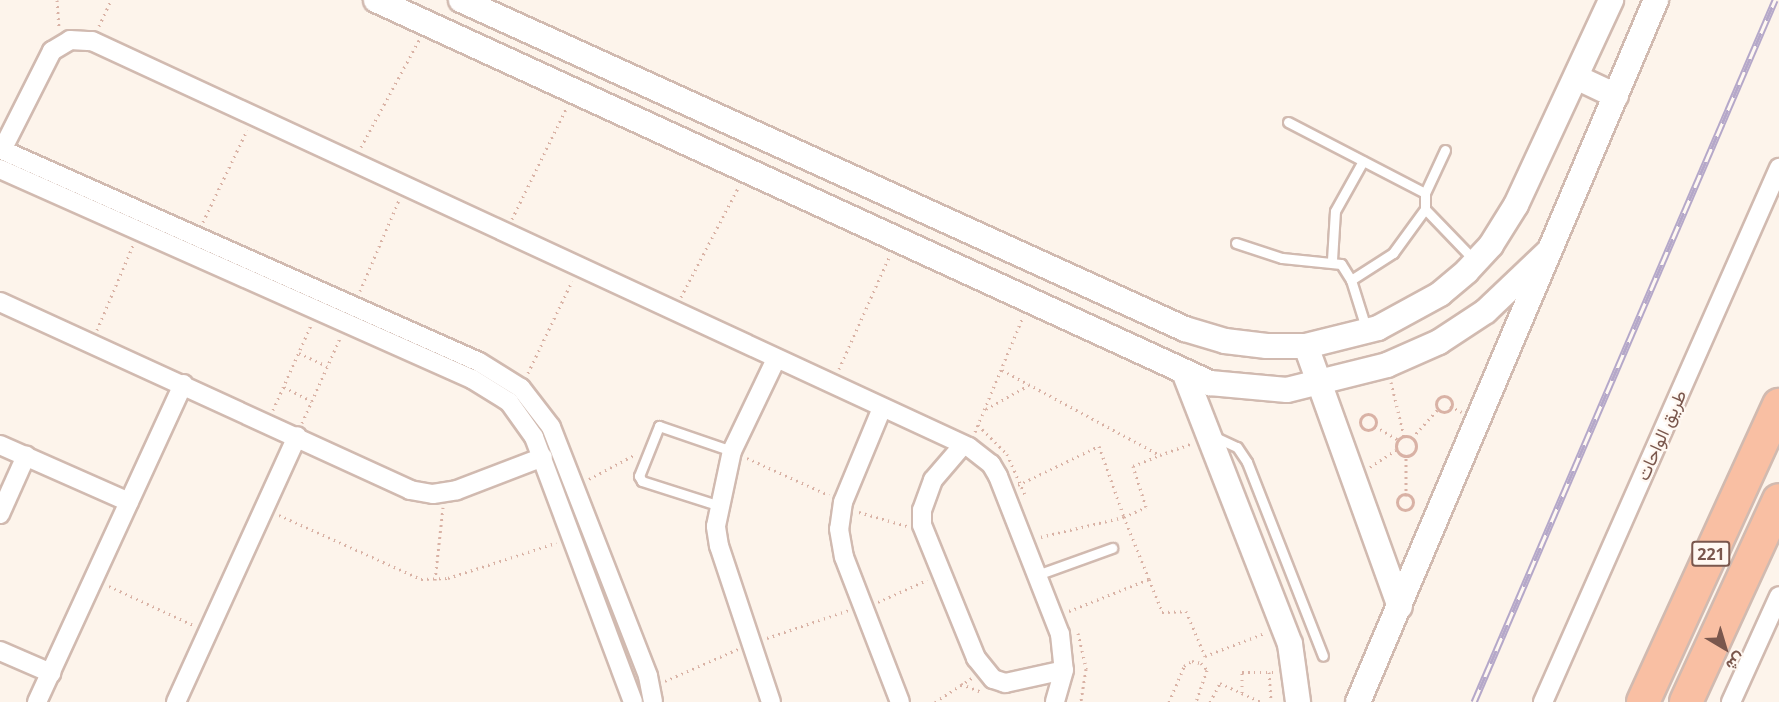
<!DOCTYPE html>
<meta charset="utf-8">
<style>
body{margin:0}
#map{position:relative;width:1779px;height:702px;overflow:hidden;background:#fdf4eb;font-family:"Open Sans",Vazirmatn,sans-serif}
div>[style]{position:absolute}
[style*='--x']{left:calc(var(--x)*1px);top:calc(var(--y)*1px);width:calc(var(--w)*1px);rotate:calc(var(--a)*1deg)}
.path>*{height:3px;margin-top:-1.5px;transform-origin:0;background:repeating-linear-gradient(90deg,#d9b2a5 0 1.5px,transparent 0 6px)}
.path>.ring{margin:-1.5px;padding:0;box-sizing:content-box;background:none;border:3px solid #d9b2a5;border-radius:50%}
.roads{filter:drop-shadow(2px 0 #d1bab0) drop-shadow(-2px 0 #d1bab0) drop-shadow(0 2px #d1bab0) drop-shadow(0 -2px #d1bab0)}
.service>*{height:9px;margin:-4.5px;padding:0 4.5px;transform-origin:4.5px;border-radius:4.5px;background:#fff}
.minor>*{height:18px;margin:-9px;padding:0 9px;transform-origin:9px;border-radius:9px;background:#fff}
.tertiary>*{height:24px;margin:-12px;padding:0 12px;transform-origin:12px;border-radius:12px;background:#fff}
.trunk>*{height:32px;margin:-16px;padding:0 16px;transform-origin:16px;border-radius:16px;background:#f9bfa3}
.rail>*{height:7px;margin-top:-3.5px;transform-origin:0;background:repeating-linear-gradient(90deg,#fff8f2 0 14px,#b5a8c9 0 28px);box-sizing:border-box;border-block:2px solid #b5a8c9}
span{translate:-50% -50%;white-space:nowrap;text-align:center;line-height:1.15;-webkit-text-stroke:4.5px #fff8f2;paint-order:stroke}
.shield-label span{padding:2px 4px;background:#fff8f2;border:2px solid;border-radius:4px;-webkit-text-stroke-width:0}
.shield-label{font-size:16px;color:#7a574d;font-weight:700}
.street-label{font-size:18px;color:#7a574d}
.north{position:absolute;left:1695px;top:618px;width:60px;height:60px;-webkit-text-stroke:4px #fff8f2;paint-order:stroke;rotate:142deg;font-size:16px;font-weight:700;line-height:24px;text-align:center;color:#7a574d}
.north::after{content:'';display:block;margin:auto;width:21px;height:27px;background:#7a574d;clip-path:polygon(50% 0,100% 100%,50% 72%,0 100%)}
</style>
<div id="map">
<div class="path">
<i style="--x:57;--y:0;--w:28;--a:86"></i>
<i style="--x:99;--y:26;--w:29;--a:-65"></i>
<i style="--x:361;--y:147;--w:122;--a:-61.5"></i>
<i style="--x:512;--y:219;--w:123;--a:-63.9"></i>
<i style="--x:203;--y:222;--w:102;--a:-64.4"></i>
<i style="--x:360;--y:291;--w:99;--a:-66.8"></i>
<i style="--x:681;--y:297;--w:123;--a:-62.4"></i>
<i style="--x:97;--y:330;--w:92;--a:-67"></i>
<i style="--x:299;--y:353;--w:31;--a:25"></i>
<i style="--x:839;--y:369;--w:125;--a:-65.9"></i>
<i style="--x:1002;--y:370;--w:179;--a:28.3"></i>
<i style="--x:1160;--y:455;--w:35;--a:-20"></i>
<i style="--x:528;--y:373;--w:102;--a:-64.4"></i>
<i style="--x:1391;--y:382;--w:56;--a:76.5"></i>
<i style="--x:284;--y:387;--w:31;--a:27"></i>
<i class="ring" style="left:1436px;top:396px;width:13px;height:13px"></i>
<i style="--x:1450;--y:406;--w:13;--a:27"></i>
<i style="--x:986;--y:409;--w:49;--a:-29.2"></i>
<i style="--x:273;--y:410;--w:93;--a:-65.9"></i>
<i class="ring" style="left:1360px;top:414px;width:13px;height:13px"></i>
<i style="--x:302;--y:423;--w:93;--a:-65.9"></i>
<i style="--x:978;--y:425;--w:41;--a:45"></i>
<i style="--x:1007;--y:454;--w:47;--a:66.2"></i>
<i style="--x:1375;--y:426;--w:27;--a:31"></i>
<i style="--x:975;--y:432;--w:122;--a:-67.4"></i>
<i class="ring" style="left:1396px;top:436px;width:17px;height:17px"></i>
<i style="--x:1412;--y:438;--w:38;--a:-48"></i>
<i style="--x:747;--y:458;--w:90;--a:24.3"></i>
<i style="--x:1370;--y:467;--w:31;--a:-33"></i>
<i style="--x:589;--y:479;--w:53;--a:-28"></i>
<i style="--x:1018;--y:485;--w:90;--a:-25.7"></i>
<i style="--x:1099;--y:446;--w:75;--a:70.6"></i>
<i style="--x:1124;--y:517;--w:86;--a:166.6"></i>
<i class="ring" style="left:1397px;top:494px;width:13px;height:13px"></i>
<i style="--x:1406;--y:496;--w:40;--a:-90"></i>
<i style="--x:859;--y:512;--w:50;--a:16.3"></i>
<i style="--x:279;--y:515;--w:156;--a:24.3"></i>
<i style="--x:421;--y:579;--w:27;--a:-2"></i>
<i style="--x:448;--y:578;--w:114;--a:-18"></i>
<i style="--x:1149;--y:579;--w:35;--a:68"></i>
<i style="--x:1162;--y:612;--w:24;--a:-2"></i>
<i style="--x:1186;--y:611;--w:49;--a:67.1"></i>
<i style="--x:1205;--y:656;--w:64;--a:-21"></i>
<i style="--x:435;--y:580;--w:73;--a:-83.7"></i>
<i style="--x:109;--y:586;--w:93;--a:24.9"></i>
<i style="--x:878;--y:602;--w:54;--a:-24.2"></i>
<i style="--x:1069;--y:611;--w:86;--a:-21.8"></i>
<i style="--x:1149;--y:579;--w:67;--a:-112"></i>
<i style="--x:1124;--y:517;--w:24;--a:-24"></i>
<i style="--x:1146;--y:507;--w:43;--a:-107.6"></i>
<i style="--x:1133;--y:466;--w:29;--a:-22"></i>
<i style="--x:1078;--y:633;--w:37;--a:77"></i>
<i style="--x:1086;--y:669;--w:33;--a:99"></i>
<i style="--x:767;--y:638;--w:87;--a:-18.9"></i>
<i style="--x:1269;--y:672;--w:30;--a:86"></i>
<i style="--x:665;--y:681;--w:80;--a:-23.7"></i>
<i style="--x:961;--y:684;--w:22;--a:21"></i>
<i style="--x:1242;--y:693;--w:21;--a:-90"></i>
<i style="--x:1242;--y:672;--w:32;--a:0"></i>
<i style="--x:935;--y:702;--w:44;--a:-33"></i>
<i style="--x:1169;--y:702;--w:39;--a:-67"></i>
<i style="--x:1184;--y:666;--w:9;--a:-32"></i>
<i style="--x:1192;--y:661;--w:9;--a:13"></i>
<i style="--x:1201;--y:663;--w:9;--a:49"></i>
<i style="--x:1207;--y:670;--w:34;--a:109"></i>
<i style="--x:1210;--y:702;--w:21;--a:-62"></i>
<i style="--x:1220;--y:683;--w:45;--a:24.9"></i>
</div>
<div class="roads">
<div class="service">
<i style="--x:1288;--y:122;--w:154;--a:27.4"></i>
<i style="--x:1445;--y:150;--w:47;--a:114.9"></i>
<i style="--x:1425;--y:193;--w:16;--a:90"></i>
<i style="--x:1425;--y:209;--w:71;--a:46.1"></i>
<i style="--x:1236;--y:243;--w:48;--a:18.1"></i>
<i style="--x:1282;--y:258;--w:59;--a:5.8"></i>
<i style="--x:1341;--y:264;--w:19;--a:58"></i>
<i style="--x:1351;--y:280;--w:53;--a:72.6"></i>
<i style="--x:1332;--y:260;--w:49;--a:-86.5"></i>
<i style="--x:1335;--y:211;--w:57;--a:-60.8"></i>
<i style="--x:1351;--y:280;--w:50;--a:-32.7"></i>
<i style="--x:1393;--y:253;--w:54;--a:-54"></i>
<i style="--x:1213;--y:436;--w:26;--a:25"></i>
<i style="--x:1237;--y:447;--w:18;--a:56"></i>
<i style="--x:1247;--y:462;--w:208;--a:68.6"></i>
<i style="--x:717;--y:505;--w:79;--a:-162.3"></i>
<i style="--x:642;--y:481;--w:6;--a:-121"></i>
<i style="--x:639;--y:476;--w:54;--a:-68.2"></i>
<i style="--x:659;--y:426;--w:77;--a:18.9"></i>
<i style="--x:1037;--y:575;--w:80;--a:-19.8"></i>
</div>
<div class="minor">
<i style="--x:0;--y:149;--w:524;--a:23.97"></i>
<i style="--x:479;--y:362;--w:49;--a:31.8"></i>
<i style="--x:521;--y:388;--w:49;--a:52.4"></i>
<i style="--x:551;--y:427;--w:267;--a:68.7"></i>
<i style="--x:648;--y:676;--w:26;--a:79"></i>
<i style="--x:2;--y:150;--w:111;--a:-63.2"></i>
<i style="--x:52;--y:51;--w:21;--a:-31"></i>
<i style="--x:70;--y:40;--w:22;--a:3"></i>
<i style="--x:92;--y:41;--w:966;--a:24.84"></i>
<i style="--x:969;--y:447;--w:28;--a:38"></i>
<i style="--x:991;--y:464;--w:14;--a:60"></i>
<i style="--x:998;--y:476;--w:170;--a:68.6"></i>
<i style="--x:1060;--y:634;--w:36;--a:84"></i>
<i style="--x:1064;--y:670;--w:33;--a:106"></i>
<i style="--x:0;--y:169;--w:517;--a:23.99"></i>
<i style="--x:472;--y:379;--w:44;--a:31.9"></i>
<i style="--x:509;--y:402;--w:43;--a:54.5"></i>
<i style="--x:534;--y:437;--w:283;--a:69.5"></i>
<i style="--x:0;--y:302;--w:451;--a:24.6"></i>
<i style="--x:410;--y:490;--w:23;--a:10"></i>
<i style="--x:433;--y:494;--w:24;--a:-9"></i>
<i style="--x:457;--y:490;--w:92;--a:-21"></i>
<i style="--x:882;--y:408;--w:102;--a:112.5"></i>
<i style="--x:843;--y:502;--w:27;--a:98"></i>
<i style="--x:839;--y:529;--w:28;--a:80"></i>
<i style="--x:844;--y:557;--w:155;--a:68.9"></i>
<i style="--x:0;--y:445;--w:141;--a:23.8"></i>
<i style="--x:963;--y:445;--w:46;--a:130.6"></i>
<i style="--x:933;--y:480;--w:32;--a:110"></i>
<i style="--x:922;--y:510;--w:15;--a:90"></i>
<i style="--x:922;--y:525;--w:144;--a:67.9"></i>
<i style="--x:976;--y:658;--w:27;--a:51"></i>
<i style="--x:993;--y:679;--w:13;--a:18"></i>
<i style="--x:1005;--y:683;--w:60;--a:-12.4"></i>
<i style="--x:0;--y:514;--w:64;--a:-65.9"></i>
<i style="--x:0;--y:651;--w:56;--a:23.3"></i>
<i style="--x:37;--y:702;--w:350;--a:-65.3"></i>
<i style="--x:176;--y:702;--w:292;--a:-65.5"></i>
<i style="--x:771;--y:702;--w:164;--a:-108.4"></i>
<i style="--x:719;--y:546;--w:20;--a:-99"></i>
<i style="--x:716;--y:526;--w:77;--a:-78"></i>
<i style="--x:732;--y:451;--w:102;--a:-64.4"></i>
<i style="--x:1543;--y:702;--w:584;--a:-66.16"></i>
<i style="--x:1731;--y:702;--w:116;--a:-65.6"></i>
</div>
<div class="tertiary">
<i style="--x:376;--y:0;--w:918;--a:24.67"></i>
<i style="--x:1210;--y:383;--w:77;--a:5.2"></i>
<i style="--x:1287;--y:390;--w:103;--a:-14"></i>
<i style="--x:1387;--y:365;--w:57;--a:-23.9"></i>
<i style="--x:1439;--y:342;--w:56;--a:-33.4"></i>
<i style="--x:1486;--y:311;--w:86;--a:-43.6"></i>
<i style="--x:461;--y:0;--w:795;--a:24.44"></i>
<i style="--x:1185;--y:329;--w:42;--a:16.7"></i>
<i style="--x:1225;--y:341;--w:42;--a:6.8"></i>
<i style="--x:1267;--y:346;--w:39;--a:0"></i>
<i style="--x:1306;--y:346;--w:74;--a:-14"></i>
<i style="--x:1378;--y:328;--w:71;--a:-28.7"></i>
<i style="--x:1440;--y:294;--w:35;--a:-40"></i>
<i style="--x:1467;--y:271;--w:35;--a:-47"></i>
<i style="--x:1491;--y:245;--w:47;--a:-58"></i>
<i style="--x:1516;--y:205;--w:226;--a:-65.1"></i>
<i style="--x:1578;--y:78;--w:42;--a:25.3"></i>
<i style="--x:1306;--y:346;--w:277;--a:70.2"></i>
<i style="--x:1184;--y:372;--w:292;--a:68.7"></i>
<i style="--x:1290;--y:644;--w:59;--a:82.1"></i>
<i style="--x:1358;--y:702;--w:763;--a:-67"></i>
</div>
<div class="trunk">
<i style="--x:1643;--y:702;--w:327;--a:-65.4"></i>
<i style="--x:1686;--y:702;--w:222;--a:-65.3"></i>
</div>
</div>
<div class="rail">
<i style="--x:1474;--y:702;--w:764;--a:-66.79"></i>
</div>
<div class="shield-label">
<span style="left:1711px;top:554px">221</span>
</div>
<div class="street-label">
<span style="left:1661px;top:435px;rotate:-66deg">طريق الواحات</span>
</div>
<div class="north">ش</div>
</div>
